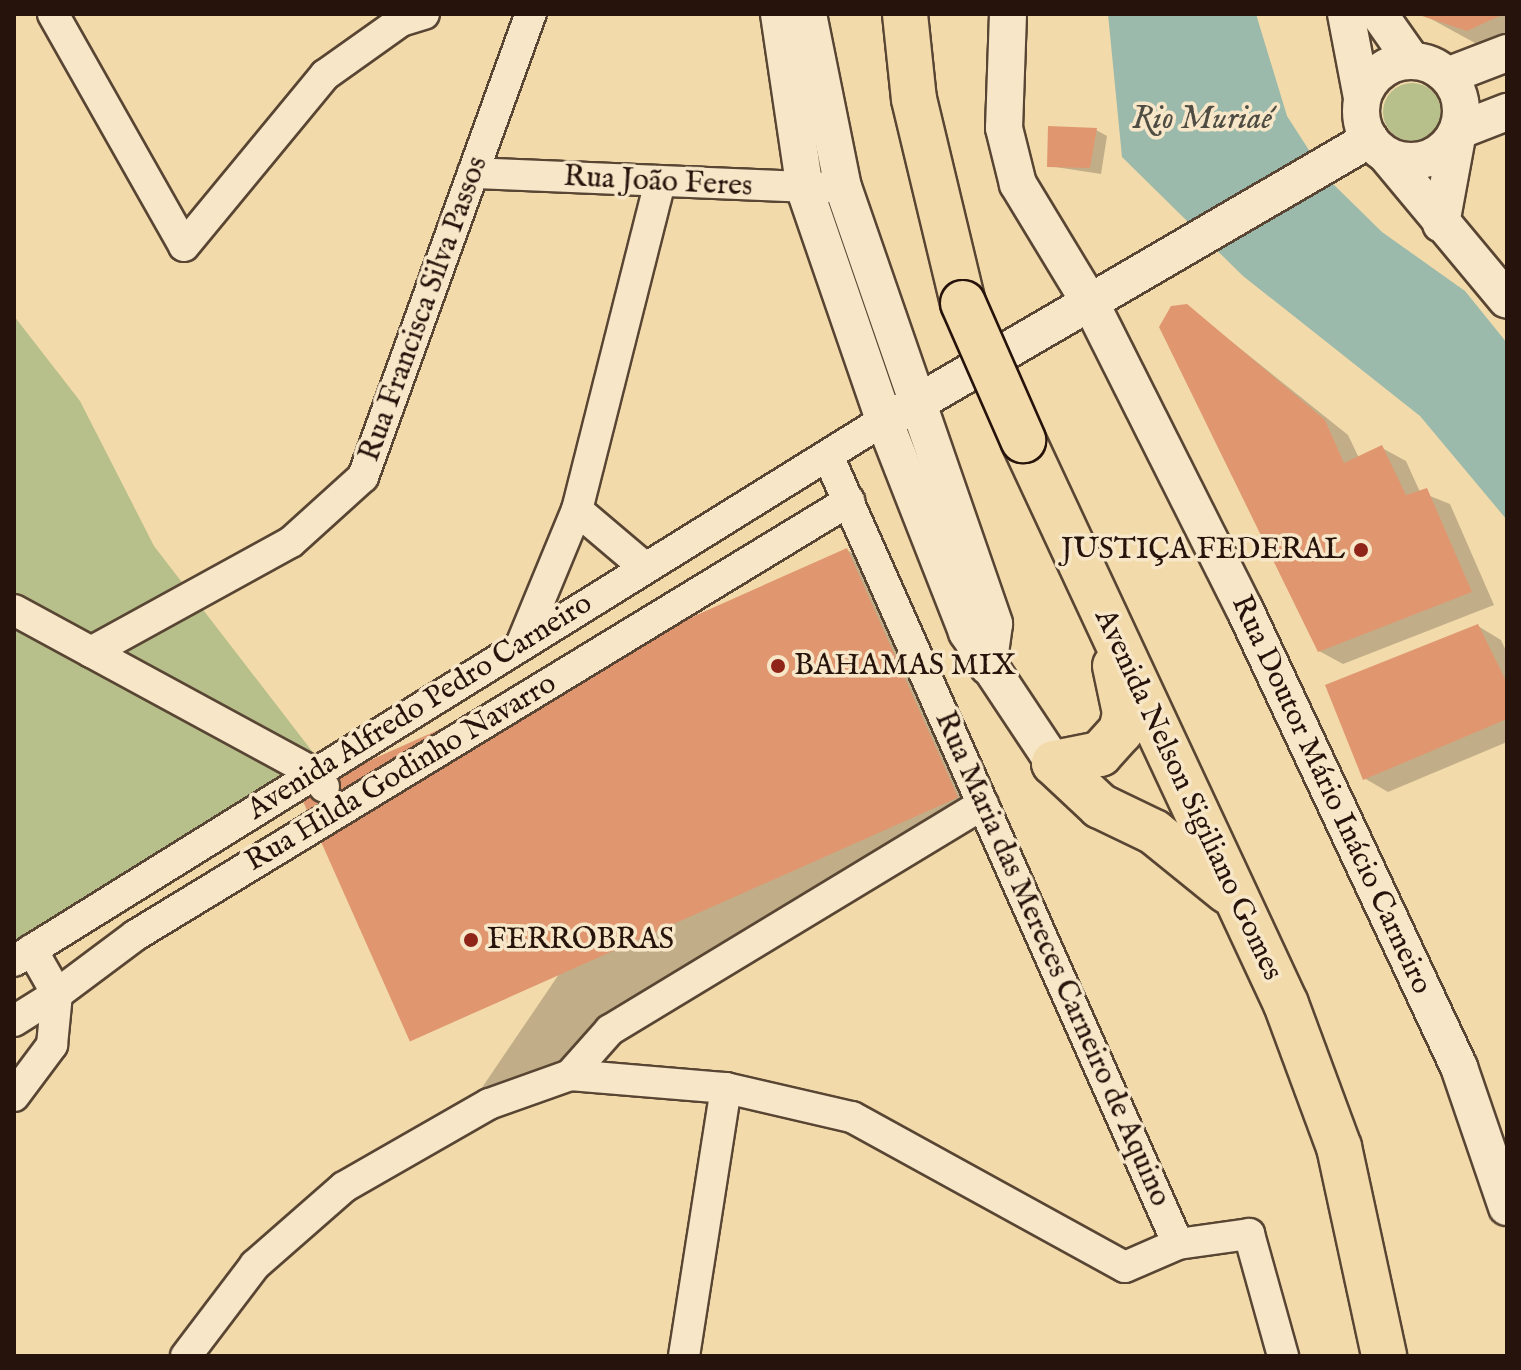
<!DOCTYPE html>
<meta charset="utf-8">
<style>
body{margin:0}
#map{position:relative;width:1521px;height:1370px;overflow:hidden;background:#f2daaa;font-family:"IM FELL English",serif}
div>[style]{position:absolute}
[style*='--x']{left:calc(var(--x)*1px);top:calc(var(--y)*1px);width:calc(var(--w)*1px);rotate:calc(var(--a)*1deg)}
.green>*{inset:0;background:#b7c08b}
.round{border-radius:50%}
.water>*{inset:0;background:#9bbaab}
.shadow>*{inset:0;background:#0003}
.building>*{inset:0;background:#e09770;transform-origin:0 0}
.roads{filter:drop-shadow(2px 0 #594533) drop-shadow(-2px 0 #594533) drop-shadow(0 2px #594533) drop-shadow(0 -2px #594533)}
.minor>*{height:30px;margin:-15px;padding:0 15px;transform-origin:15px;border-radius:15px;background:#f7e7c8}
.tertiary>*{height:36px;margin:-18px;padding:0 18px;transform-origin:18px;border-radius:18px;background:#f7e7c8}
.tertiary>.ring{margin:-18px;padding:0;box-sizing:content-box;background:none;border:36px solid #f7e7c8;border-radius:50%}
.trunk>*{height:44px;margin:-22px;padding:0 22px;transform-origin:22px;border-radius:22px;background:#f2daaa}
.bridges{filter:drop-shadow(2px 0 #26130b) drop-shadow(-2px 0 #26130b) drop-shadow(0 2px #26130b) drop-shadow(0 -2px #26130b)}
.trunk-bridge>*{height:44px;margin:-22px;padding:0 22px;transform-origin:22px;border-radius:22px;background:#f2daaa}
.dots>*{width:22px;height:22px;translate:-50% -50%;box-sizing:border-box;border:4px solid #f7e7c8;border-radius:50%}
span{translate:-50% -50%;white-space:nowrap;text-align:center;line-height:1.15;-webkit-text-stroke:7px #f7e7c8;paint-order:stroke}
.street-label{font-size:30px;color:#26130b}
.poi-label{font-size:30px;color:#26130b}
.right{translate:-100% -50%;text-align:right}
.left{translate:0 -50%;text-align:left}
.water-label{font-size:32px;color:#4f4d43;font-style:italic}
.frame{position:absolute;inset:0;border:16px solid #26130b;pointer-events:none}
</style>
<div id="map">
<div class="green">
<i class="round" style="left:1383px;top:83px;width:58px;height:58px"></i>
<i style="clip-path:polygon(14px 316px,80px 401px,154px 546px,315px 755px,14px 943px)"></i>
</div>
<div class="water">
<i style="clip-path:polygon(1108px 14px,1256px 14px,1287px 116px,1327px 178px,1382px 232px,1465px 291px,1507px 343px,1507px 520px,1420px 416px,1243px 276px,1122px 157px)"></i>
</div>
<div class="shadow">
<i style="clip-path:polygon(1422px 14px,1507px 14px,1507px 39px,1475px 43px)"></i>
<i style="clip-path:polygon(1096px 130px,1107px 136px,1101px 174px,1049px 166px)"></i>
<i style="clip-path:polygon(1187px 306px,1348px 435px,1359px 458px,1382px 448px,1406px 461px,1420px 492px,1450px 504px,1494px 605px,1343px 664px,1319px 651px)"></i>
<i style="clip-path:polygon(847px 550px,870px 564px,981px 810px,502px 1105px,479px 1092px)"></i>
<i style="clip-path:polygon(1478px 626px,1501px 640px,1507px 653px,1507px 742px,1388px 792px,1364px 778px)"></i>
</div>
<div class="building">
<i style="clip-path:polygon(1416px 14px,1504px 14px,1467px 31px)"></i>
<i style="clip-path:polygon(1048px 126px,1097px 128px,1090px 168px,1047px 167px)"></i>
<i style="clip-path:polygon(1187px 304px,1325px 420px,1344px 463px,1382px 445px,1406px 495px,1427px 488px,1472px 592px,1318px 652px,1159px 327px,1171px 306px)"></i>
<i style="left:847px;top:548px;width:273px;height:600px;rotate:66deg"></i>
<i style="clip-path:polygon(1478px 624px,1507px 683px,1507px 719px,1363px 780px,1325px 685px)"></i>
</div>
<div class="roads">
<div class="minor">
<i style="--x:53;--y:14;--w:266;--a:60.5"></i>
<i style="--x:184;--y:246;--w:222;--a:-50.5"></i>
<i style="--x:325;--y:75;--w:93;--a:-35.4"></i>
<i style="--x:401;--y:21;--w:24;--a:-17"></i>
<i style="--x:473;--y:173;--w:352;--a:2.4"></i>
<i style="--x:828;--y:456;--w:862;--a:66.05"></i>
<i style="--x:577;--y:510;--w:87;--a:40.3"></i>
<i style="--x:14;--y:610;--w:341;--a:28.5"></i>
<i style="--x:314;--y:773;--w:17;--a:54"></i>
<i style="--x:521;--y:645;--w:146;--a:-67.5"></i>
<i style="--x:577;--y:510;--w:338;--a:-75.8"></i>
<i style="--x:91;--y:652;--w:228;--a:-28.8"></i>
<i style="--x:291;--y:542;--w:97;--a:-42.1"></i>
<i style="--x:363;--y:477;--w:493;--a:-70.1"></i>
<i style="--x:14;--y:961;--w:1024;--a:-31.87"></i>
<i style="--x:14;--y:1021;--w:51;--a:-32.1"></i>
<i style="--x:57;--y:994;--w:51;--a:-119.6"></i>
<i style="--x:570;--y:1075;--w:157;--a:4.8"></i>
<i style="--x:726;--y:1088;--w:129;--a:13"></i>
<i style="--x:852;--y:1117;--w:311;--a:28.8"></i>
<i style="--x:1125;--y:1267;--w:58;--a:-23.5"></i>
<i style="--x:1178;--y:1244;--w:72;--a:-8"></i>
<i style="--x:1249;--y:1234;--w:127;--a:74.4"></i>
<i style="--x:14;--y:1096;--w:64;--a:-53.3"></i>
<i style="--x:52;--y:1045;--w:51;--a:-84.4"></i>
<i style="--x:57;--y:994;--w:99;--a:-36.8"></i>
<i style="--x:136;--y:935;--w:835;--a:-31.33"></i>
<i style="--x:186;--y:1356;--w:114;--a:-52.8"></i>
<i style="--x:255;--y:1265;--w:118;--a:-41.2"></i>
<i style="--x:344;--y:1187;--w:167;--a:-29.8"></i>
<i style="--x:489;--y:1104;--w:86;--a:-19.7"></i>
<i style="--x:570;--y:1075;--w:60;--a:-48.4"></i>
<i style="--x:610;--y:1030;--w:436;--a:-31.2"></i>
<i style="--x:684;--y:1356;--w:271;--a:-81.1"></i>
</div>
<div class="tertiary">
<i style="--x:779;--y:14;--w:178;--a:81.6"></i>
<i style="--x:805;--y:190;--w:243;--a:71"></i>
<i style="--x:884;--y:420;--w:228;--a:68.6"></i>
<i style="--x:967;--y:632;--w:157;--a:56.4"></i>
<i style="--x:808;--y:14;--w:177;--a:78.6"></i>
<i style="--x:843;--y:187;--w:462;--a:70.9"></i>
<i style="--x:994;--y:624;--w:43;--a:97.9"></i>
<i style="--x:1008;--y:14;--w:114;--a:92"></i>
<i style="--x:1004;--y:128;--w:58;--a:76"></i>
<i style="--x:1018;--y:184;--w:143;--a:58.8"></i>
<i style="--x:1092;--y:306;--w:338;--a:63.3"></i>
<i style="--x:1244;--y:608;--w:507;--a:64.9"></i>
<i style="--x:1459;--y:1067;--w:148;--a:71.1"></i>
<i style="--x:1346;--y:14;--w:86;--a:79.2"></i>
<i style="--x:1379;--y:14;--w:57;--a:54.9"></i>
<i class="ring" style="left:1361px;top:61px;width:64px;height:64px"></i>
<i style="--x:1447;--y:76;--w:64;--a:-21"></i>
<i style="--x:1387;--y:156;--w:187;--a:50.2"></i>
<i style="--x:1441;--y:224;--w:95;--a:-79.6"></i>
<i style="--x:1458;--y:131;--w:53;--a:-21.2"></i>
<i style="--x:900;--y:413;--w:544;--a:-30.24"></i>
</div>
<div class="trunk">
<i style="--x:905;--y:14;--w:85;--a:84"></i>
<i style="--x:914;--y:99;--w:210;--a:76.5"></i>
<i style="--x:1023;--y:440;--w:622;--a:65"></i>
<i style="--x:1286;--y:1004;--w:153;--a:69.7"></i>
<i style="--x:1339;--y:1147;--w:214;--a:77.8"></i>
<i style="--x:1054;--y:763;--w:63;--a:43.1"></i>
<i style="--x:1100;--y:806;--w:60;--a:25.7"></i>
<i style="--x:1154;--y:832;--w:94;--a:38.9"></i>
<i style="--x:1054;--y:763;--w:47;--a:-11.1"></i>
<i style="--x:1100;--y:754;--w:31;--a:-48"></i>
<i style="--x:1121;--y:731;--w:18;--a:-77"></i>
<i style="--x:1125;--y:713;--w:48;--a:-102"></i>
</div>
</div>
<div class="bridges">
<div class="trunk-bridge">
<i style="--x:963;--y:303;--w:150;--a:66.3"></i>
</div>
</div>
<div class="dots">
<i style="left:1361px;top:550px;background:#8f2418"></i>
<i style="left:778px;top:666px;background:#8f2418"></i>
<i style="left:471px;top:940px;background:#8f2418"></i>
</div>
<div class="street-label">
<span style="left:658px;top:182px;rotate:3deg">Rua João Feres</span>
<span style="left:424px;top:309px;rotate:-70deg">Rua Francisca Silva Passos</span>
<span style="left:420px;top:707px;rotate:-32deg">Avenida Alfredo Pedro Carneiro</span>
<span style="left:401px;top:773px;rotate:-31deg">Rua Hilda Godinho Navarro</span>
<span style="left:1188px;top:795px;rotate:65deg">Avenida Nelson Sigiliano Gomes</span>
<span style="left:1331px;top:795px;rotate:65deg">Rua Doutor Mário Inácio Carneiro</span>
<span style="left:1052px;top:959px;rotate:66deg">Rua Maria das Mereces Carneiro de Aquino</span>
</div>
<div class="poi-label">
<span class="right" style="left:1345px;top:550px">JUSTIÇA FEDERAL</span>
<span class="left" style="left:794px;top:666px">BAHAMAS MIX</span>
<span class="left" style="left:487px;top:940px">FERROBRAS</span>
</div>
<div class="water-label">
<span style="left:1202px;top:120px">Rio Muriaé</span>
</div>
<div class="frame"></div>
</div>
